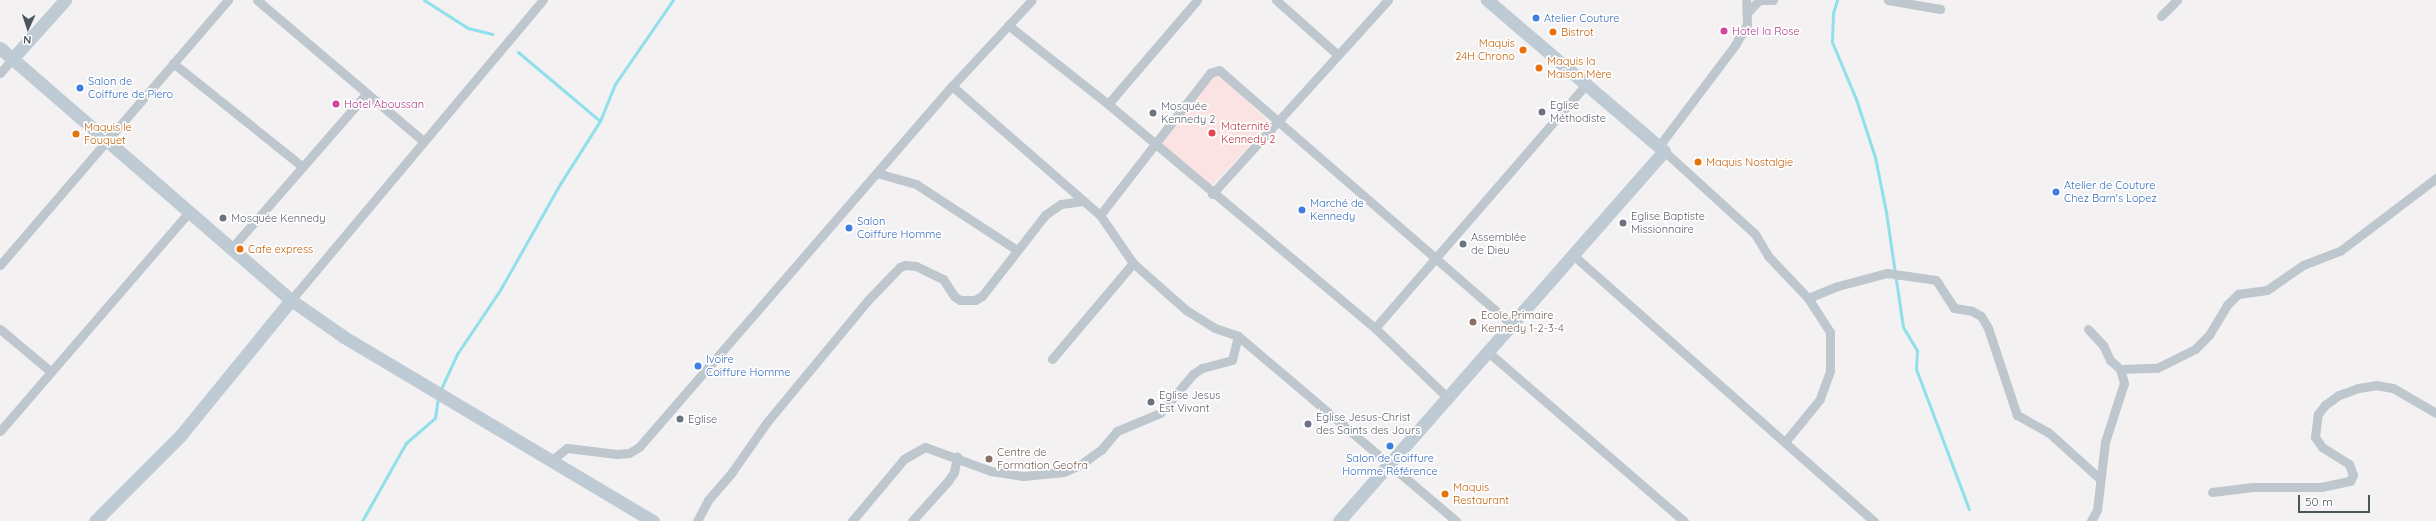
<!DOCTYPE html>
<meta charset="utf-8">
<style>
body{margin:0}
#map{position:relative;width:2436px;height:521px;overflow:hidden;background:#f3f1f1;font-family:Quicksand,sans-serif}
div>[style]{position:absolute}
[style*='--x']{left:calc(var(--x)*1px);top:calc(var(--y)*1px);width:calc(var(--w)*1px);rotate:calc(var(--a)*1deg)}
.medical>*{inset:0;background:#fbe3e3}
.stream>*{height:3px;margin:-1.5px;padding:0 1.5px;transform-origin:1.5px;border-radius:1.5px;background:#8fe0eb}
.street>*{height:9px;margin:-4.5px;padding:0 4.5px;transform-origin:4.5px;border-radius:4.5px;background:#bdc7cd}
.secondary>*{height:13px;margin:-6.5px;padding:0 6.5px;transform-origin:6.5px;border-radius:6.5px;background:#bfcbd4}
.dots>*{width:11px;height:11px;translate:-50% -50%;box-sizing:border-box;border:2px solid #fff;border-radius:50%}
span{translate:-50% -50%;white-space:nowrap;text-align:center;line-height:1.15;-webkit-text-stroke:3.5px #fff;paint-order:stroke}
.shop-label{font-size:11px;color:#366cbe}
.left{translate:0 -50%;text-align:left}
.hotel-label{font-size:11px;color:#b23c85}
.food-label{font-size:11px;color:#c56008}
.right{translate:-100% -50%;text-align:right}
.worship-label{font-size:11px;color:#5b616d}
.health-label{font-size:11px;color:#be3a42}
.education-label{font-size:11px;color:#785e54}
.north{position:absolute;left:8px;top:8px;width:40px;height:40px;-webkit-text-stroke:3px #fff;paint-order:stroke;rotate:183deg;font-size:11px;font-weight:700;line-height:16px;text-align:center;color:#49565e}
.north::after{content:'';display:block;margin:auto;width:14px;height:18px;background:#49565e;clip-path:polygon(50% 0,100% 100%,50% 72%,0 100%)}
.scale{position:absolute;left:2298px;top:495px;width:72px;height:18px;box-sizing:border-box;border:2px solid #49565e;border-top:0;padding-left:5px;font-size:12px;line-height:14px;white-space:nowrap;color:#49565e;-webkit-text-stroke:3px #fff;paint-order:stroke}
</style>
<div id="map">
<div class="medical">
<i style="clip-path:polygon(1215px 69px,1271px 124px,1209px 188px,1155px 143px)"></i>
</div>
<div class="stream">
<i style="--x:424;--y:0;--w:52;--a:32.5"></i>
<i style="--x:468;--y:28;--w:25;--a:14"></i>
<i style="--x:1837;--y:0;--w:14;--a:107"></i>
<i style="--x:1833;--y:13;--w:29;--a:92"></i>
<i style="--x:1832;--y:42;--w:62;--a:67.2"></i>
<i style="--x:1856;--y:99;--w:61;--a:71.9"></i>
<i style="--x:1875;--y:157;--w:56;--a:78.7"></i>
<i style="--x:1886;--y:212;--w:116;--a:81.6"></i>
<i style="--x:1903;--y:327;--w:27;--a:59"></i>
<i style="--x:1917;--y:350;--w:19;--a:93"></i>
<i style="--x:1916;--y:369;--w:150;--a:69.3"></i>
<i style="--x:518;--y:52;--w:107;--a:40.1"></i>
<i style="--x:440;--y:391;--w:41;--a:-65.3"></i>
<i style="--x:457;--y:354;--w:77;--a:-56.1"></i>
<i style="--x:500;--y:290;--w:122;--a:-60.5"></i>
<i style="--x:560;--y:184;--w:75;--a:-57.6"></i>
<i style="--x:600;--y:121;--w:40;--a:-68"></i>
<i style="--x:615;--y:84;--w:102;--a:-55.4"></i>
<i style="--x:362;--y:521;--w:90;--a:-60.6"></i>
<i style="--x:406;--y:443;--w:38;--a:-41"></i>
<i style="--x:435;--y:418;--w:22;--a:-82"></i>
</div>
<div class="street">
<i style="--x:257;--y:0;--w:218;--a:40.3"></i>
<i style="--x:1276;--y:0;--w:83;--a:41.6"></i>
<i style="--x:1888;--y:0;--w:53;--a:9.8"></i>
<i style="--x:1748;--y:12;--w:16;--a:-47"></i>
<i style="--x:1759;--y:0;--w:14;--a:0"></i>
<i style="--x:2161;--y:16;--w:23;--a:-45"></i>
<i style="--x:1008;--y:25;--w:127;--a:38.3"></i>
<i style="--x:1108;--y:104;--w:349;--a:40"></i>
<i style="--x:1375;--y:328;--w:101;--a:43.8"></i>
<i style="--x:173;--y:63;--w:166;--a:38.7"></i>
<i style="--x:0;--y:73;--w:20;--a:-49"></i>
<i style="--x:952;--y:86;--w:196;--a:41.1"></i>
<i style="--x:1100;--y:215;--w:58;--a:55.5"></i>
<i style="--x:1133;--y:263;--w:71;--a:41.6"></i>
<i style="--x:1186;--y:310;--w:34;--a:32"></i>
<i style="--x:1215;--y:328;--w:24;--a:19"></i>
<i style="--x:1238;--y:336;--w:286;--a:40.3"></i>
<i style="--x:1108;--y:104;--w:137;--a:-49.4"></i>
<i style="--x:1659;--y:146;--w:126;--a:-53"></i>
<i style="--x:1735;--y:45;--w:24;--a:-60"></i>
<i style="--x:1747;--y:24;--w:24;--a:-92"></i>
<i style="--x:1664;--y:151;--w:123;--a:42.4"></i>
<i style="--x:1755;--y:234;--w:26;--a:59"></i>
<i style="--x:1768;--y:256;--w:58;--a:46.4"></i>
<i style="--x:1808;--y:298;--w:40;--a:57.1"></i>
<i style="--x:1830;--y:332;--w:39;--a:90"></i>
<i style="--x:1830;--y:371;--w:30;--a:110"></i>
<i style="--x:1820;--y:399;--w:55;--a:129.1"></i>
<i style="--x:877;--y:173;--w:41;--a:15.8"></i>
<i style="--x:916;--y:184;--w:121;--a:33.2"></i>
<i style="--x:1212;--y:194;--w:262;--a:-47.8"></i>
<i style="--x:1100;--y:215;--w:180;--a:-52.2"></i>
<i style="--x:1210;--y:73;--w:9;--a:-18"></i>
<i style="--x:1219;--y:70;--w:388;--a:41"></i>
<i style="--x:230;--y:250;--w:208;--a:-48.9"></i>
<i style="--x:1573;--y:255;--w:402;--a:41.5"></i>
<i style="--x:0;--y:265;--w:350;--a:-49.3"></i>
<i style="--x:1808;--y:298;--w:32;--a:-22"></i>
<i style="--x:1838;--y:286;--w:51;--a:-14.9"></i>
<i style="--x:1887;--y:273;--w:49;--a:8.1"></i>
<i style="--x:1936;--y:280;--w:33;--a:57"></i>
<i style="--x:1954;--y:308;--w:18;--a:9"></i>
<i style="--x:1972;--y:311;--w:10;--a:29"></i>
<i style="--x:1981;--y:316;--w:14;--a:60"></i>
<i style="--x:1988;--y:328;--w:92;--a:71.6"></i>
<i style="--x:2017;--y:415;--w:35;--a:29"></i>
<i style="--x:2048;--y:432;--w:70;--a:42.1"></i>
<i style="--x:291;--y:300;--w:392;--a:-50"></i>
<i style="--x:1375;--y:328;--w:323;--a:-49.1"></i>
<i style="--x:0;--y:329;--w:65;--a:40"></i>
<i style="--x:2088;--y:329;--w:22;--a:47"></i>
<i style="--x:2103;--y:345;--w:17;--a:65"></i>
<i style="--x:2110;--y:360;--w:13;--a:42"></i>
<i style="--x:2120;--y:369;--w:15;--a:74"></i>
<i style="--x:2124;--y:383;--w:62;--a:107.9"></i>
<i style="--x:2105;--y:442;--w:68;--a:96.7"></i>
<i style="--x:2097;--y:510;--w:13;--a:119"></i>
<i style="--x:1488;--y:352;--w:259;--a:40.8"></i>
<i style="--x:1052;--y:359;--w:126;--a:-49.8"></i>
<i style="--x:2120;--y:369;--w:37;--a:-2"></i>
<i style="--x:2157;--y:368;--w:42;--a:-26.6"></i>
<i style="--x:2195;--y:349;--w:20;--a:-45"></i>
<i style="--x:2209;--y:335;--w:35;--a:-59"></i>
<i style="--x:2227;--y:305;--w:16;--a:-45"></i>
<i style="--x:2238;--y:294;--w:29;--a:-8"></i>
<i style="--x:2267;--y:290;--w:44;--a:-34.8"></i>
<i style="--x:2303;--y:265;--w:40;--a:-21"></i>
<i style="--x:2340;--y:251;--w:121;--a:-37.2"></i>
<i style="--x:0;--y:431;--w:288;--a:-49.2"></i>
<i style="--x:552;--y:460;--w:19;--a:-39"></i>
<i style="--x:567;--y:448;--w:50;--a:6.8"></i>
<i style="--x:617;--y:454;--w:12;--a:-5"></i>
<i style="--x:629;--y:453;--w:12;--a:-31"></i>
<i style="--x:639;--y:447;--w:478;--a:-49.1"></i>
<i style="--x:952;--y:86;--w:117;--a:-47.1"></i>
<i style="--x:2212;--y:492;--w:39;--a:-7"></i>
<i style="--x:2251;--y:487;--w:70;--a:0"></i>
<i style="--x:2321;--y:487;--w:30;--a:-12"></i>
<i style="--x:2350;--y:481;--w:7;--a:-63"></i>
<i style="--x:2353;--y:475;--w:12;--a:-110"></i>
<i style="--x:2349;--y:464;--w:32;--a:-148"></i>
<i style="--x:2322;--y:447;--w:12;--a:-125"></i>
<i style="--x:2315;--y:437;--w:23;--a:-83"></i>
<i style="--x:2318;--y:414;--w:11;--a:-52"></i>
<i style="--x:2325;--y:405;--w:17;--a:-36"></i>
<i style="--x:2339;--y:395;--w:20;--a:-20"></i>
<i style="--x:2358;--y:388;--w:18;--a:-9"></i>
<i style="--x:2376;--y:385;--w:17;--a:10"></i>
<i style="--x:2393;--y:388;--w:50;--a:30.2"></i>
<i style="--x:697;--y:521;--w:24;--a:-62"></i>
<i style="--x:708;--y:500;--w:37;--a:-49"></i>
<i style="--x:732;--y:472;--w:61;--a:-55"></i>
<i style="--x:767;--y:422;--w:158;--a:-50.4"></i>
<i style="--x:868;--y:300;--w:46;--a:-45.9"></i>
<i style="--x:900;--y:267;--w:5;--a:-22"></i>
<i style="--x:905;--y:265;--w:11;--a:5"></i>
<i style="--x:916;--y:266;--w:30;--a:26"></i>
<i style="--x:943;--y:279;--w:20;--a:57"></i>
<i style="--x:954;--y:296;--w:7;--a:34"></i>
<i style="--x:960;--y:300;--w:15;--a:0"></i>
<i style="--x:975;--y:300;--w:8;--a:-30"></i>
<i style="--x:982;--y:296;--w:103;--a:-52.1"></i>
<i style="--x:1045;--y:215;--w:19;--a:-35"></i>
<i style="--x:1061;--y:204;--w:22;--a:-8"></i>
<i style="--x:852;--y:521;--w:81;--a:-50"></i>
<i style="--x:904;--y:459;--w:24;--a:-30"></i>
<i style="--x:925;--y:447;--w:70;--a:20"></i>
<i style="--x:991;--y:471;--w:32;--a:9"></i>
<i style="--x:1023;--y:476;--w:41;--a:-5.6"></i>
<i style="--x:1064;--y:472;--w:17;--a:-24"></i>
<i style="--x:1080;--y:465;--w:26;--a:-36"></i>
<i style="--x:1101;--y:450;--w:25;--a:-50"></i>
<i style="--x:1117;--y:431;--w:47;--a:-22.7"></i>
<i style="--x:1160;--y:413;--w:51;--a:-49.8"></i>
<i style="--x:1193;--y:374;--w:11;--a:-34"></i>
<i style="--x:1202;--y:368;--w:31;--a:-15"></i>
<i style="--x:1232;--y:360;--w:25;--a:-76"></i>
<i style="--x:912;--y:521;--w:54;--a:-48"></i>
<i style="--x:948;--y:481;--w:11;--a:-56"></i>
<i style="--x:954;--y:472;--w:16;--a:-79"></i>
</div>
<div class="secondary">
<i style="--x:0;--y:48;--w:385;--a:40.9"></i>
<i style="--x:291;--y:300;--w:65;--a:34.9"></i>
<i style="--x:344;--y:337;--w:360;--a:30.8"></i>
<i style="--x:13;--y:58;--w:78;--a:-48.1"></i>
<i style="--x:95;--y:521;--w:120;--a:-45"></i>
<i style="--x:180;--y:436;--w:176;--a:-50.8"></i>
<i style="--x:1339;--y:521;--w:492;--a:-48.7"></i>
<i style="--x:1664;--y:151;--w:233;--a:-139.5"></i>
</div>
<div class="dots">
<i style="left:1536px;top:18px;background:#3f7fe0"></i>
<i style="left:1724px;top:31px;background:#d1479c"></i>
<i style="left:1553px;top:32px;background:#e8710a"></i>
<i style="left:1523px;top:50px;background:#e8710a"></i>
<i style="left:1539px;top:68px;background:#e8710a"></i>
<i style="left:80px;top:88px;background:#3f7fe0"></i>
<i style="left:336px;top:104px;background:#d1479c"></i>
<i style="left:1542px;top:112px;background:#6b7280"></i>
<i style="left:1153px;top:113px;background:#6b7280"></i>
<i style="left:1212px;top:133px;background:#e0444e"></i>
<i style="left:76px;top:134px;background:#e8710a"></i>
<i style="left:1698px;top:162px;background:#e8710a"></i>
<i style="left:2056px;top:192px;background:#3f7fe0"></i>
<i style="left:1302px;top:210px;background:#3f7fe0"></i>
<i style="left:223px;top:218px;background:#6b7280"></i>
<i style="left:1623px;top:223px;background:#6b7280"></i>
<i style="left:849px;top:228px;background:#3f7fe0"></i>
<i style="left:1463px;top:244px;background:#6b7280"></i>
<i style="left:240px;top:249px;background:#e8710a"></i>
<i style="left:1473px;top:322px;background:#8d6e63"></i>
<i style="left:698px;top:366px;background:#3f7fe0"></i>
<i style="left:1151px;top:402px;background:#6b7280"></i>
<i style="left:680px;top:419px;background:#6b7280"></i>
<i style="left:1308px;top:424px;background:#6b7280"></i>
<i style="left:1390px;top:446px;background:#3f7fe0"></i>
<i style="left:989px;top:459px;background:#8d6e63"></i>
<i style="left:1445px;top:494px;background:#e8710a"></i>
</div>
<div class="shop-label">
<span class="left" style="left:1544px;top:18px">Atelier Couture</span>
<span class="left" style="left:88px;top:88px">Salon de<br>Coiffure de Piero</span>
<span class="left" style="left:2064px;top:192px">Atelier de Couture<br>Chez Bam's Lopez</span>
<span class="left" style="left:1310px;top:210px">Marché de<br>Kennedy</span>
<span class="left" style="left:857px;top:228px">Salon<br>Coiffure Homme</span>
<span class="left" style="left:706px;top:366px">Ivoire<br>Coiffure Homme</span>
<span style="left:1390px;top:465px">Salon de Coiffure<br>Homme Référence</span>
</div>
<div class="hotel-label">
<span class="left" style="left:1732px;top:31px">Hotel la Rose</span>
<span class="left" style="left:344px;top:104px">Hotel Aboussan</span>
</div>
<div class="food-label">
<span class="left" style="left:1561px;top:32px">Bistrot</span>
<span class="right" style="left:1515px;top:50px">Maquis<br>24H Chrono</span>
<span class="left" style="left:1547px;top:68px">Maquis la<br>Maison Mère</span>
<span class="left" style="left:84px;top:134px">Maquis le<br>Fouquet</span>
<span class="left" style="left:1706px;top:162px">Maquis Nostalgie</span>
<span class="left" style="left:248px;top:249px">Cafe express</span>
<span class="left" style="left:1453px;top:494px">Maquis<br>Restaurant</span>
</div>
<div class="worship-label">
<span class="left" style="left:1550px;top:112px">Eglise<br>Méthodiste</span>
<span class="left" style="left:1161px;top:113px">Mosquée<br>Kennedy 2</span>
<span class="left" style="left:1631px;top:223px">Eglise Baptiste<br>Missionnaire</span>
<span class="left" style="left:231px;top:218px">Mosquée Kennedy</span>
<span class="left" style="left:1471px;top:244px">Assemblée<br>de Dieu</span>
<span class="left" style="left:1159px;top:402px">Eglise Jesus<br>Est Vivant</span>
<span class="left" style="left:1316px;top:424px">Eglise Jesus-Christ<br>des Saints des Jours</span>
<span class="left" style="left:688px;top:419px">Eglise</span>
</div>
<div class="health-label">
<span class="left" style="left:1221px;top:133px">Maternité<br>Kennedy 2</span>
</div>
<div class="education-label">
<span class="left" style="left:1481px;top:322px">Ecole Primaire<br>Kennedy 1-2-3-4</span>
<span class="left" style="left:997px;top:459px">Centre de<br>Formation Geofra</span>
</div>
<div class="north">N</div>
<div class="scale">50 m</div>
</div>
